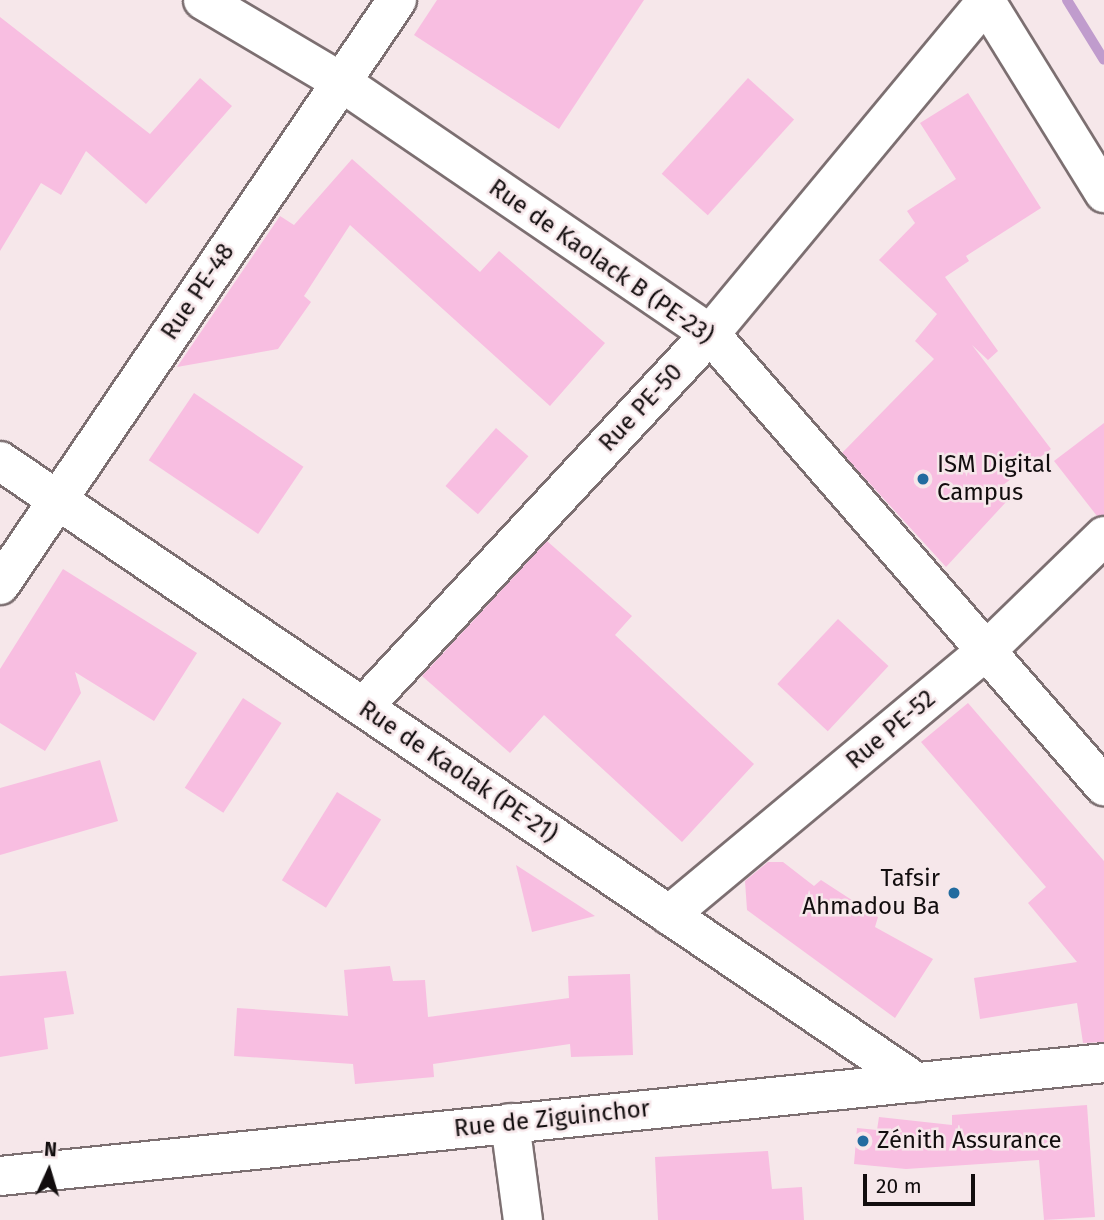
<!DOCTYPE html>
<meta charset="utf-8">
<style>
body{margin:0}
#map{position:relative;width:1104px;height:1220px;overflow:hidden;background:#f6e7ea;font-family:"Fira Sans",sans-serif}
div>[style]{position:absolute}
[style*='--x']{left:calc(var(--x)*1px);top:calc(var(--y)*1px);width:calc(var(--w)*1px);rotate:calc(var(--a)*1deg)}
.stream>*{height:10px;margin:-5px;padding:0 5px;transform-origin:5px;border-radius:5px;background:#c09ccd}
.building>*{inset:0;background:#f8bee1;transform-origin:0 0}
.roads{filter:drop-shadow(2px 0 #7c6f71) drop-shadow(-2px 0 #7c6f71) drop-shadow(0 2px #7c6f71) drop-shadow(0 -2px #7c6f71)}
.minor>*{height:38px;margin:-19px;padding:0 19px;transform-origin:19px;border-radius:19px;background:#fff}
.dots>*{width:19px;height:19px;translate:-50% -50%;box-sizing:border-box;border:4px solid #f6e7ea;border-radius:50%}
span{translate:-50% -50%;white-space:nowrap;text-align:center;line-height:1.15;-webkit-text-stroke:5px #f6e7ea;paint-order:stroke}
.street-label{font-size:24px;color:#120d0e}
.poi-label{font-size:24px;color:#120d0e}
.left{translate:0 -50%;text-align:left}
.right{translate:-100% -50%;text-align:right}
.north{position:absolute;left:14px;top:1136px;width:70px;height:70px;-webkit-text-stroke:5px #f6e7ea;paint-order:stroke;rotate:4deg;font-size:19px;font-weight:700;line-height:28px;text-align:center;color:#120d0e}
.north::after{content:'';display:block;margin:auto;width:24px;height:32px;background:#120d0e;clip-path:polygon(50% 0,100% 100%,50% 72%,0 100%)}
.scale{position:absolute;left:863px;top:1174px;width:112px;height:32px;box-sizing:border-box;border:4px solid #120d0e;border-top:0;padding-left:9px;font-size:21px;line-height:24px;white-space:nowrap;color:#120d0e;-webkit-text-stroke:5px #f6e7ea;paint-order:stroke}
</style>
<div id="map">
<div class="stream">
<i style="--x:1067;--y:0;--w:70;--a:58.3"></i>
</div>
<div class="building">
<i style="clip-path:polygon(437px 0,644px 0,559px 129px,414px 35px)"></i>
<i style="clip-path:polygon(0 17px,150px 134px,200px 78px,232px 106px,146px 204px,86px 151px,61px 195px,41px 183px,0 251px)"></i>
<i style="left:748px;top:78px;width:62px;height:129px;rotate:42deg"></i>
<i style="clip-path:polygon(968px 93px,1041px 208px,966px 256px,969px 261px,945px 277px,998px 351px,988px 360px,972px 345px,1051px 449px,995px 491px,1006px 502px,946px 567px,842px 453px,934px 359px,915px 341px,937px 314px,879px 260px,915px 223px,907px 211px,956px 179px,920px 123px)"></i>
<i style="clip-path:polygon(352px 159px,480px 272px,499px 251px,605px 343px,550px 406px,350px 225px,304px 296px,311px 302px,278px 349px,177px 367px,280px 216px,294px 225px)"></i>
<i style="left:194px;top:393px;width:132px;height:81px;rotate:34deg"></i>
<i style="clip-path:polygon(1104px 423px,1104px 515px,1097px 516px,1054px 461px)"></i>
<i style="left:496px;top:428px;width:43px;height:77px;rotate:41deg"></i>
<i style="clip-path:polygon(547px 541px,632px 616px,615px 635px,754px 764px,682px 842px,544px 715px,510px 753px,422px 676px)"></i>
<i style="clip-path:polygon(63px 569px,197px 653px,154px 721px,75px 672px,81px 693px,45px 751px,0 723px,0 669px)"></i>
<i style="left:838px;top:619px;width:69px;height:89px;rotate:43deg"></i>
<i style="left:243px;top:698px;width:46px;height:107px;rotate:33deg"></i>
<i style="clip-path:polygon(968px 703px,1104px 861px,1104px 1042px,1083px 1043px,1077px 1003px,980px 1019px,974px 978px,1077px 962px,1028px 903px,1046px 887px,921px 742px)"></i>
<i style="clip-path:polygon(100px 760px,118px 821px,0 855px,0 788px)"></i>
<i style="left:337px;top:792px;width:52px;height:104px;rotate:32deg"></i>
<i style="clip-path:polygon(768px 862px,783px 862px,814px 886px,821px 880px,878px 917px,875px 927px,933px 959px,895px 1018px,747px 910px,745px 881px)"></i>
<i style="clip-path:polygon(516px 865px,595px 916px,532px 932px)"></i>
<i style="clip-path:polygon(390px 966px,393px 981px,425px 980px,428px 1017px,569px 998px,568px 976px,630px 974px,633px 1055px,571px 1057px,570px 1044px,433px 1064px,434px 1077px,355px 1084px,353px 1064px,234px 1056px,237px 1008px,348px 1016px,344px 970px)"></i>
<i style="clip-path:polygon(66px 971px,74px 1014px,44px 1018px,48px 1049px,0 1057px,0 976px)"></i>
<i style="clip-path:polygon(1087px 1105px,1095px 1217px,1044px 1220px,1039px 1160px,906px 1169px,854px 1164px,857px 1128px,877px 1130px,879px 1117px,952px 1125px,952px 1115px)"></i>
<i style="clip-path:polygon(768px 1151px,772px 1189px,802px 1187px,804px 1220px,658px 1220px,655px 1157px)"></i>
</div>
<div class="roads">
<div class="minor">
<i style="--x:203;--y:0;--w:161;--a:30.7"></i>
<i style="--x:341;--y:82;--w:447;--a:34.3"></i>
<i style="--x:710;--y:334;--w:600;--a:48.92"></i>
<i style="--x:985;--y:0;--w:227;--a:58.3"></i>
<i style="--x:0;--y:461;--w:1107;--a:34.14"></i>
<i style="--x:0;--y:585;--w:707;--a:-55.84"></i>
<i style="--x:363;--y:707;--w:509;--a:-47.07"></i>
<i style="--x:710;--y:334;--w:433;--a:-50.3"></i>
<i style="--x:669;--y:915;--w:415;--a:-39.8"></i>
<i style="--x:988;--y:649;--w:162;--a:-44.2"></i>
<i style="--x:510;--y:1123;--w:98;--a:82.4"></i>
<i style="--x:0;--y:1176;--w:1110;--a:-5.84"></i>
</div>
</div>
<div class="dots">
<i style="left:923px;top:479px;background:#226b9f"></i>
<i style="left:954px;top:893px;background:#226b9f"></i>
<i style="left:863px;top:1141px;background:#226b9f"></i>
</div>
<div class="street-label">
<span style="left:601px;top:262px;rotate:35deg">Rue de Kaolack B (PE-23)</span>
<span style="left:198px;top:292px;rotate:-56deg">Rue PE-48</span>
<span style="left:641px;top:408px;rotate:-47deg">Rue PE-50</span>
<span style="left:891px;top:730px;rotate:-40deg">Rue PE-52</span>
<span style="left:458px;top:772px;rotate:34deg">Rue de Kaolak (PE-21)</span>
<span style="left:552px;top:1119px;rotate:-6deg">Rue de Ziguinchor</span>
</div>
<div class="poi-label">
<span class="left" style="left:937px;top:479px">ISM Digital<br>Campus</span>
<span class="right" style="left:940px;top:893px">Tafsir<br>Ahmadou Ba</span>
<span class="left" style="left:877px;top:1141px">Zénith Assurance</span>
</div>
<div class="north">N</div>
<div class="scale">20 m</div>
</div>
